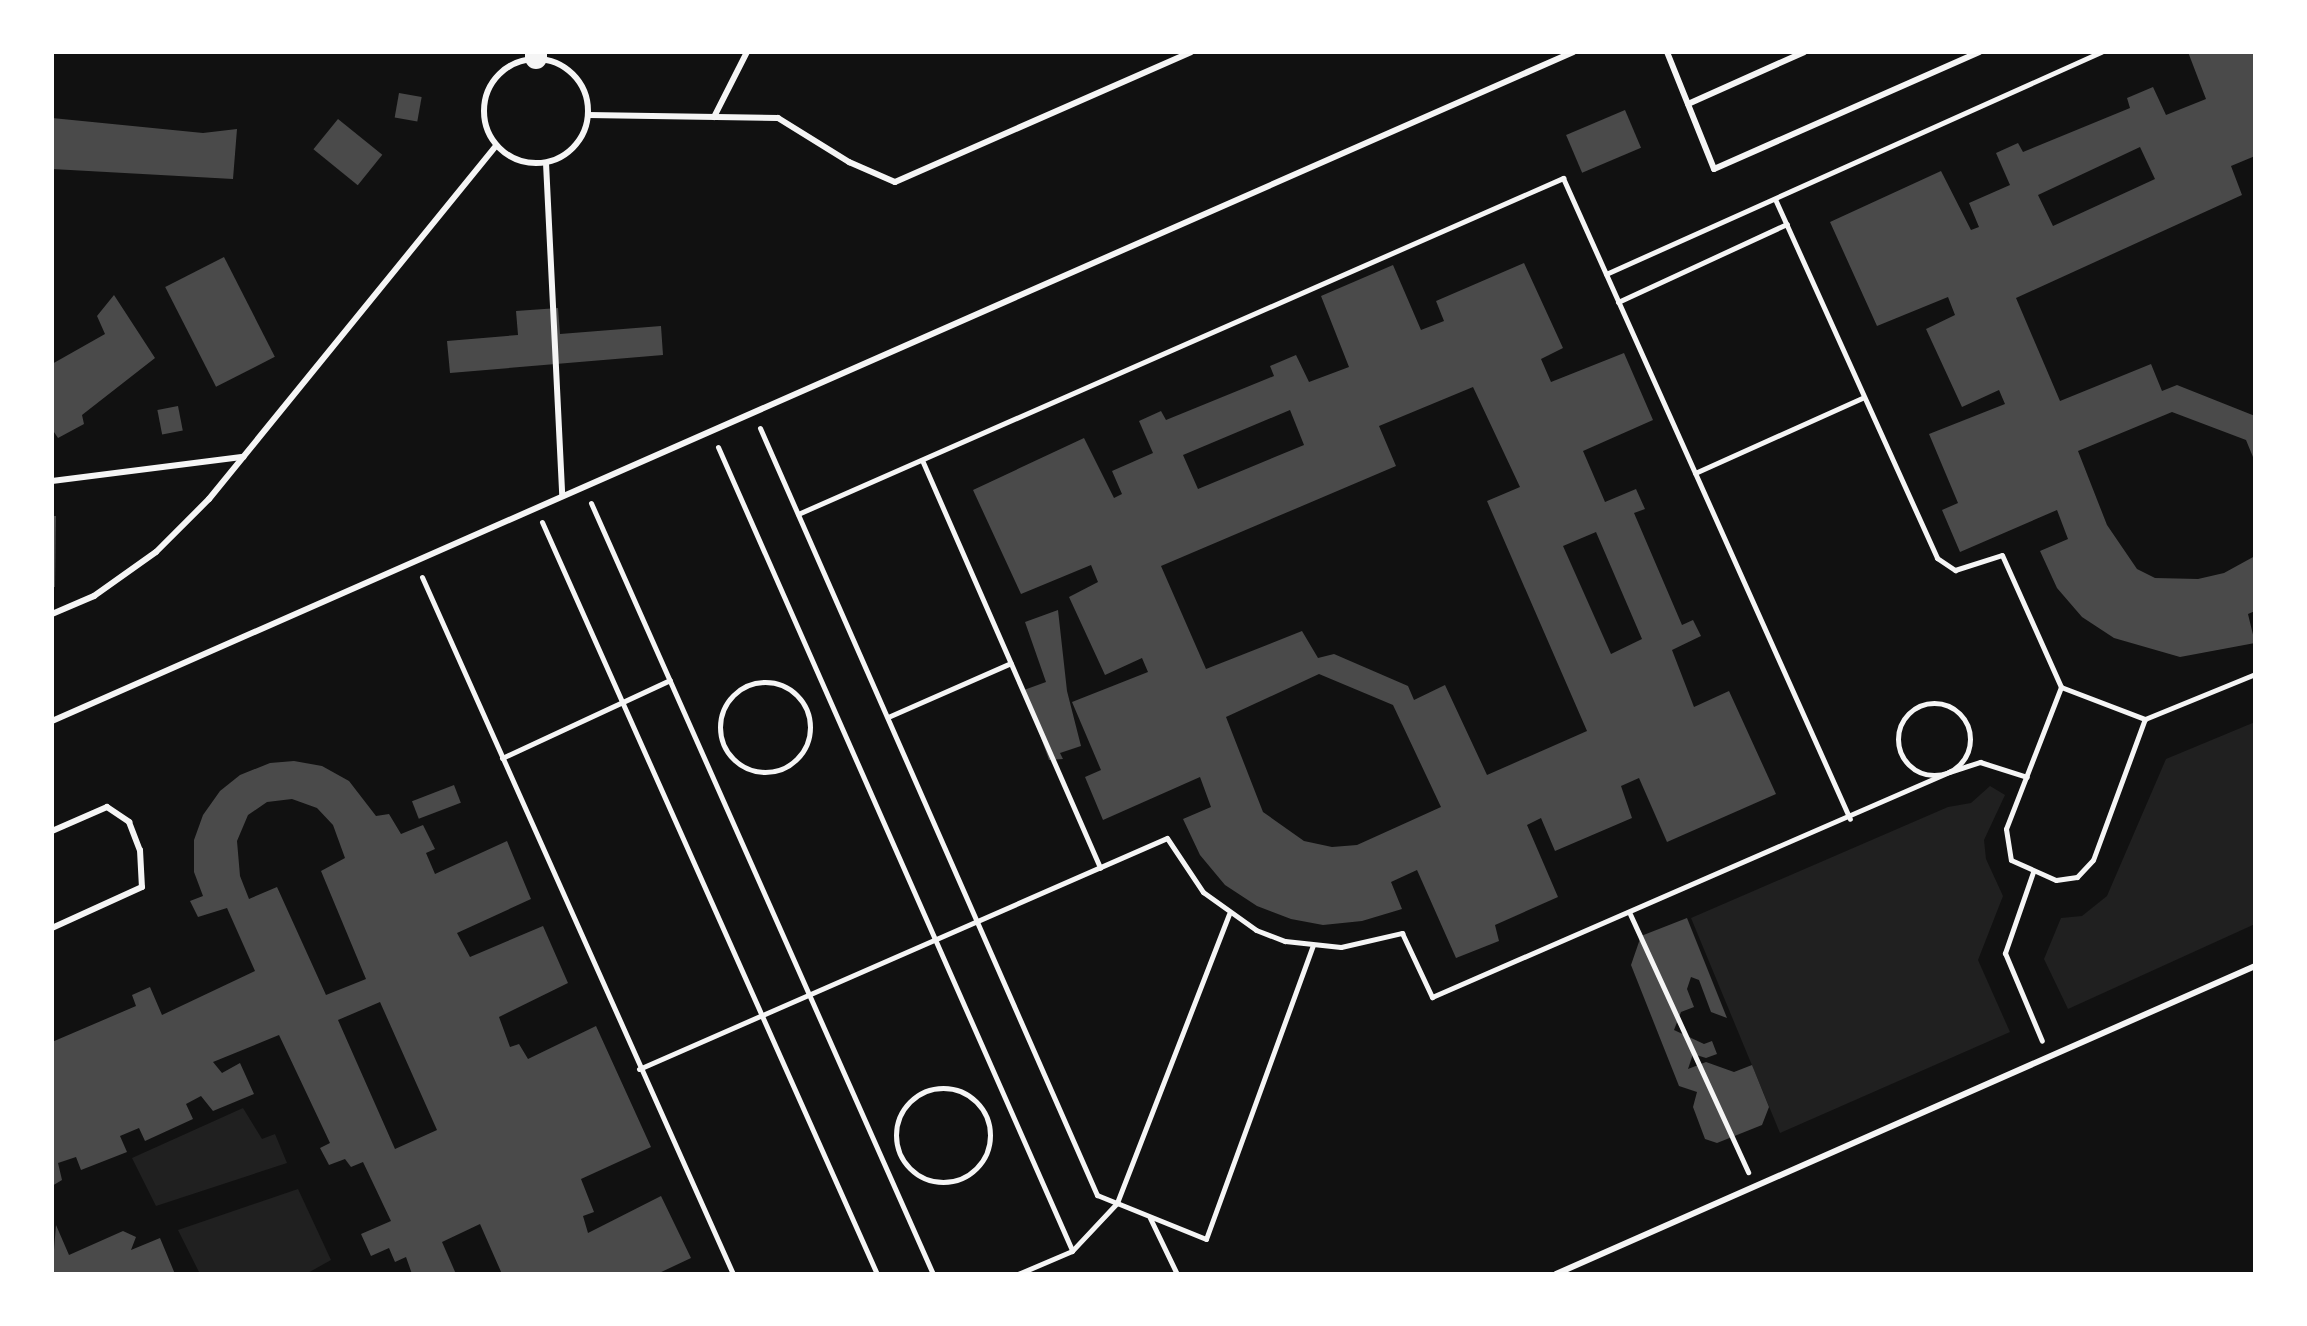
<!DOCTYPE html>
<style>
body{margin:0}
#map{position:relative;width:2307px;height:1326px;overflow:hidden;background:#111;font-family:"Alegreya Sans",sans-serif}
div>[style]{position:absolute}
[style*='--x']{left:calc(var(--x)*1px);top:calc(var(--y)*1px);width:calc(var(--w)*1px);rotate:calc(var(--a)*1deg)}
.green>*{inset:0;background:#202020}
.building>*{inset:0;background:#4a4a4a;transform-origin:0 0}
.path>*{height:5px;margin:-2.5px;padding:0 2.5px;transform-origin:2.5px;border-radius:2.5px;background:#f5f5f5}
.path>.ring{margin:-2.5px;padding:0;box-sizing:content-box;background:none;border:5px solid #f5f5f5;border-radius:50%}
.service>*{height:6px;margin:-3px;padding:0 3px;transform-origin:3px;border-radius:3px;background:#f5f5f5}
.service>.ring{margin:-3px;padding:0;box-sizing:content-box;background:none;border:6px solid #f5f5f5;border-radius:50%}
.trunk>*{height:22px;margin:-11px;padding:0 11px;transform-origin:11px;border-radius:11px;background:#f5f5f5}
span{translate:-50% -50%;white-space:nowrap;text-align:center;line-height:1.15;-webkit-text-stroke:6px #fff;paint-order:stroke}
.frame{position:absolute;inset:0;border:54px solid #fff;pointer-events:none}
</style>
<div id="map">
<div class="green">
<i style="clip-path:polygon(2255px 722px,2255px 924px,2068px 1009px,2044px 959px,2061px 918px,2082px 916px,2107px 896px,2166px 759px)"></i>
<i style="clip-path:polygon(1990px 786px,2005px 795px,1984px 840px,1986px 859px,2003px 896px,1978px 960px,2010px 1032px,1780px 1133px,1691px 918px,1948px 807px,1971px 803px)"></i>
<i style="clip-path:polygon(243px 1108px,262px 1139px,275px 1134px,287px 1163px,156px 1206px,132px 1158px)"></i>
<i style="clip-path:polygon(298px 1189px,331px 1260px,306px 1274px,200px 1274px,178px 1230px)"></i>
</div>
<div class="building">
<i style="clip-path:polygon(evenodd,2188px 52px,2255px 52px,2255px 156px,2231px 166px,2242px 195px,2016px 298px,2060px 401px,2151px 364px,2162px 391px,2177px 385px,2255px 416px,2255px 462px,2246px 440px,2172px 412px,2078px 451px,2107px 525px,2137px 569px,2155px 578px,2198px 579px,2224px 573px,2255px 556px,2255px 611px,2248px 614px,2255px 643px,2180px 657px,2114px 638px,2082px 617px,2057px 588px,2040px 551px,2068px 539px,2057px 510px,1960px 552px,1942px 510px,1958px 503px,1929px 434px,2005px 404px,1999px 390px,1962px 407px,1926px 329px,1955px 315px,1948px 297px,1877px 326px,1830px 222px,1941px 171px,1971px 230px,1979px 227px,1969px 203px,2010px 185px,1996px 153px,2018px 143px,2023px 152px,2130px 108px,2127px 98px,2153px 87px,2166px 115px,2206px 99px,2188px 52px,2140px 147px,2155px 179px,2053px 226px,2038px 195px,2140px 147px)"></i>
<i style="left:399px;top:93px;width:23px;height:25px;rotate:10deg"></i>
<i style="left:1625px;top:110px;width:41px;height:64px;rotate:67deg"></i>
<i style="clip-path:polygon(52px 118px,203px 133px,237px 129px,233px 179px,52px 169px)"></i>
<i style="left:338px;top:119px;width:57px;height:39px;rotate:39deg"></i>
<i style="left:224px;top:257px;width:112px;height:66px;rotate:63deg"></i>
<i style="clip-path:polygon(evenodd,1524px 263px,1563px 348px,1541px 359px,1551px 382px,1624px 353px,1653px 420px,1583px 451px,1605px 502px,1636px 489px,1645px 509px,1634px 513px,1682px 625px,1693px 620px,1701px 636px,1672px 650px,1694px 707px,1729px 691px,1776px 794px,1667px 842px,1639px 778px,1621px 786px,1632px 818px,1555px 851px,1541px 818px,1527px 825px,1558px 897px,1495px 925px,1499px 941px,1456px 958px,1417px 870px,1391px 882px,1402px 909px,1362px 921px,1323px 925px,1291px 919px,1257px 906px,1225px 885px,1200px 855px,1183px 819px,1211px 807px,1200px 777px,1103px 820px,1085px 777px,1101px 770px,1072px 702px,1148px 672px,1142px 658px,1105px 675px,1069px 597px,1098px 582px,1091px 565px,1021px 594px,973px 490px,1084px 438px,1114px 498px,1122px 494px,1112px 471px,1153px 453px,1139px 421px,1161px 411px,1166px 420px,1274px 376px,1270px 366px,1296px 355px,1309px 382px,1349px 367px,1321px 296px,1393px 265px,1421px 330px,1444px 321px,1436px 301px,1524px 263px,1473px 387px,1520px 487px,1487px 501px,1587px 731px,1487px 775px,1445px 685px,1414px 700px,1408px 686px,1334px 654px,1318px 658px,1302px 631px,1206px 669px,1161px 566px,1396px 466px,1379px 426px,1473px 387px,1524px 263px,1290px 410px,1304px 445px,1198px 489px,1183px 455px,1290px 410px,1524px 263px,1596px 532px,1642px 639px,1611px 654px,1563px 546px,1596px 532px,1524px 263px,1319px 674px,1393px 705px,1441px 807px,1357px 845px,1332px 847px,1304px 841px,1263px 812px,1226px 717px,1319px 674px)"></i>
<i style="clip-path:polygon(114px 295px,155px 358px,82px 415px,84px 424px,58px 438px,52px 429px,52px 364px,105px 334px,97px 316px)"></i>
<i style="clip-path:polygon(558px 308px,560px 334px,661px 326px,663px 355px,450px 373px,447px 341px,518px 335px,516px 311px)"></i>
<i style="left:178px;top:406px;width:25px;height:21px;rotate:79deg"></i>
<i style="clip-path:polygon(52px 516px,56px 516px,55px 587px,52px 587px)"></i>
<i style="clip-path:polygon(1058px 610px,1067px 691px,1081px 746px,1060px 753px,1063px 759px,1049px 760px,1024px 690px,1046px 682px,1025px 622px)"></i>
<i style="clip-path:polygon(evenodd,294px 761px,322px 766px,349px 781px,376px 816px,389px 814px,401px 834px,423px 825px,435px 849px,426px 853px,435px 874px,507px 841px,531px 899px,457px 933px,470px 957px,543px 926px,568px 983px,499px 1017px,510px 1047px,519px 1044px,528px 1059px,596px 1026px,651px 1147px,581px 1179px,594px 1212px,583px 1216px,588px 1233px,661px 1196px,691px 1258px,657px 1274px,502px 1274px,480px 1224px,442px 1242px,456px 1274px,412px 1274px,406px 1257px,395px 1262px,389px 1248px,371px 1256px,361px 1234px,391px 1221px,363px 1162px,351px 1167px,345px 1159px,329px 1165px,320px 1148px,330px 1143px,279px 1035px,213px 1062px,222px 1073px,240px 1063px,254px 1094px,213px 1111px,201px 1096px,186px 1104px,193px 1119px,145px 1141px,139px 1128px,120px 1136px,127px 1152px,81px 1170px,76px 1157px,58px 1163px,62px 1180px,52px 1186px,52px 1042px,136px 1006px,132px 995px,150px 987px,162px 1015px,255px 971px,227px 908px,198px 917px,190px 901px,203px 896px,194px 872px,194px 840px,203px 815px,220px 791px,240px 775px,270px 763px,294px 761px,292px 799px,317px 808px,333px 825px,345px 858px,321px 871px,366px 979px,326px 995px,277px 887px,249px 899px,240px 876px,237px 841px,248px 815px,267px 802px,292px 799px,294px 761px,380px 1002px,437px 1130px,395px 1149px,338px 1020px,380px 1002px)"></i>
<i style="left:454px;top:785px;width:19px;height:45px;rotate:69deg"></i>
<i style="clip-path:polygon(1687px 918px,1727px 1018px,1711px 1012px,1699px 980px,1691px 977px,1687px 989px,1694px 1007px,1681px 1012px,1674px 1030px,1704px 1044px,1712px 1041px,1717px 1054px,1706px 1058px,1693px 1054px,1688px 1069px,1706px 1062px,1734px 1072px,1752px 1065px,1769px 1107px,1762px 1125px,1717px 1143px,1705px 1139px,1693px 1107px,1697px 1092px,1679px 1086px,1631px 965px,1641px 936px)"></i>
<i style="clip-path:polygon(56px 1225px,69px 1255px,123px 1231px,136px 1237px,131px 1250px,160px 1238px,175px 1274px,52px 1274px)"></i>
</div>
<div class="path">
<i style="--x:1775;--y:199;--w:394;--a:65.7"></i>
<i style="--x:1937;--y:558;--w:22;--a:34"></i>
<i style="--x:1955;--y:570;--w:49;--a:-17.7"></i>
<i style="--x:2002;--y:555;--w:145;--a:65.9"></i>
<i style="--x:2061;--y:687;--w:90;--a:20.9"></i>
<i style="--x:2145;--y:719;--w:119;--a:-22.2"></i>
<i style="--x:1606;--y:274;--w:543;--a:-24.16"></i>
<i style="--x:1618;--y:302;--w:186;--a:-24.8"></i>
<i style="--x:760;--y:428;--w:838;--a:66.28"></i>
<i style="--x:1097;--y:1195;--w:22;--a:22"></i>
<i style="--x:1117;--y:1203;--w:66;--a:133.2"></i>
<i style="--x:1072;--y:1251;--w:59;--a:156.9"></i>
<i style="--x:718;--y:447;--w:878;--a:66.21"></i>
<i style="--x:922;--y:460;--w:445;--a:66.4"></i>
<i style="--x:1695;--y:473;--w:185;--a:-24.2"></i>
<i style="--x:591;--y:503;--w:843;--a:66.08"></i>
<i style="--x:798;--y:514;--w:836;--a:-23.71"></i>
<i style="--x:1563;--y:178;--w:702;--a:65.88"></i>
<i style="--x:542;--y:522;--w:823;--a:65.99"></i>
<i style="--x:422;--y:577;--w:763;--a:65.95"></i>
<i class="ring" style="left:720px;top:682px;width:85px;height:85px"></i>
<i style="--x:2061;--y:687;--w:152;--a:111.2"></i>
<i style="--x:2006;--y:829;--w:31;--a:81"></i>
<i style="--x:2011;--y:860;--w:49;--a:24"></i>
<i style="--x:2056;--y:880;--w:21;--a:-8"></i>
<i style="--x:2077;--y:877;--w:23;--a:-47"></i>
<i style="--x:2093;--y:860;--w:150;--a:-69.8"></i>
<i class="ring" style="left:1898px;top:703px;width:67px;height:67px"></i>
<i style="--x:888;--y:717;--w:134;--a:-23.7"></i>
<i style="--x:502;--y:758;--w:185;--a:-24.9"></i>
<i style="--x:2033;--y:872;--w:86;--a:109.1"></i>
<i style="--x:2005;--y:953;--w:95;--a:67.2"></i>
<i style="--x:1229;--y:914;--w:310;--a:111.2"></i>
<i style="--x:1117;--y:1203;--w:96;--a:22"></i>
<i style="--x:1206;--y:1239;--w:313;--a:-70"></i>
<i style="--x:1630;--y:914;--w:284;--a:65.4"></i>
<i style="--x:639;--y:1069;--w:576;--a:-23.63"></i>
<i style="--x:1167;--y:838;--w:65;--a:56.3"></i>
<i style="--x:1203;--y:892;--w:65;--a:35.6"></i>
<i style="--x:1256;--y:930;--w:31;--a:21"></i>
<i style="--x:1285;--y:941;--w:56;--a:6.1"></i>
<i style="--x:1341;--y:947;--w:63;--a:-12.9"></i>
<i style="--x:1402;--y:933;--w:71;--a:64.9"></i>
<i style="--x:1432;--y:997;--w:564;--a:-23.52"></i>
<i style="--x:1949;--y:772;--w:33;--a:-18"></i>
<i style="--x:1980;--y:762;--w:49;--a:17.7"></i>
<i class="ring" style="left:896px;top:1088px;width:89px;height:89px"></i>
<i style="--x:1150;--y:1218;--w:62;--a:64.3"></i>
</div>
<div class="service">
<i style="--x:1667;--y:52;--w:126;--a:68.1"></i>
<i style="--x:1714;--y:169;--w:290;--a:-23.8"></i>
<i class="ring" style="left:484px;top:59px;width:98px;height:98px"></i>
<i style="--x:1688;--y:104;--w:127;--a:-24.1"></i>
<i style="--x:588;--y:115;--w:190;--a:0.9"></i>
<i style="--x:778;--y:118;--w:84;--a:31.8"></i>
<i style="--x:849;--y:162;--w:50;--a:23.5"></i>
<i style="--x:895;--y:182;--w:323;--a:-23.7"></i>
<i style="--x:714;--y:117;--w:73;--a:-63.1"></i>
<i style="--x:546;--y:163;--w:333;--a:87.2"></i>
<i style="--x:52;--y:481;--w:193;--a:-7.2"></i>
<i style="--x:52;--y:614;--w:46;--a:-23.2"></i>
<i style="--x:94;--y:596;--w:76;--a:-35.4"></i>
<i style="--x:156;--y:552;--w:75;--a:-45"></i>
<i style="--x:209;--y:499;--w:455;--a:-50.9"></i>
<i style="--x:52;--y:721;--w:1662;--a:-23.74"></i>
<i style="--x:52;--y:831;--w:60;--a:-23.6"></i>
<i style="--x:107;--y:807;--w:27;--a:34"></i>
<i style="--x:129;--y:822;--w:30;--a:69"></i>
<i style="--x:140;--y:850;--w:37;--a:87"></i>
<i style="--x:142;--y:887;--w:99;--a:155.5"></i>
<i style="--x:1556;--y:1274;--w:764;--a:-23.78"></i>
</div>
<div class="trunk">
<i style="--x:536;--y:58;--w:6;--a:-90"></i>
</div>
<div class="frame"></div>
</div>
